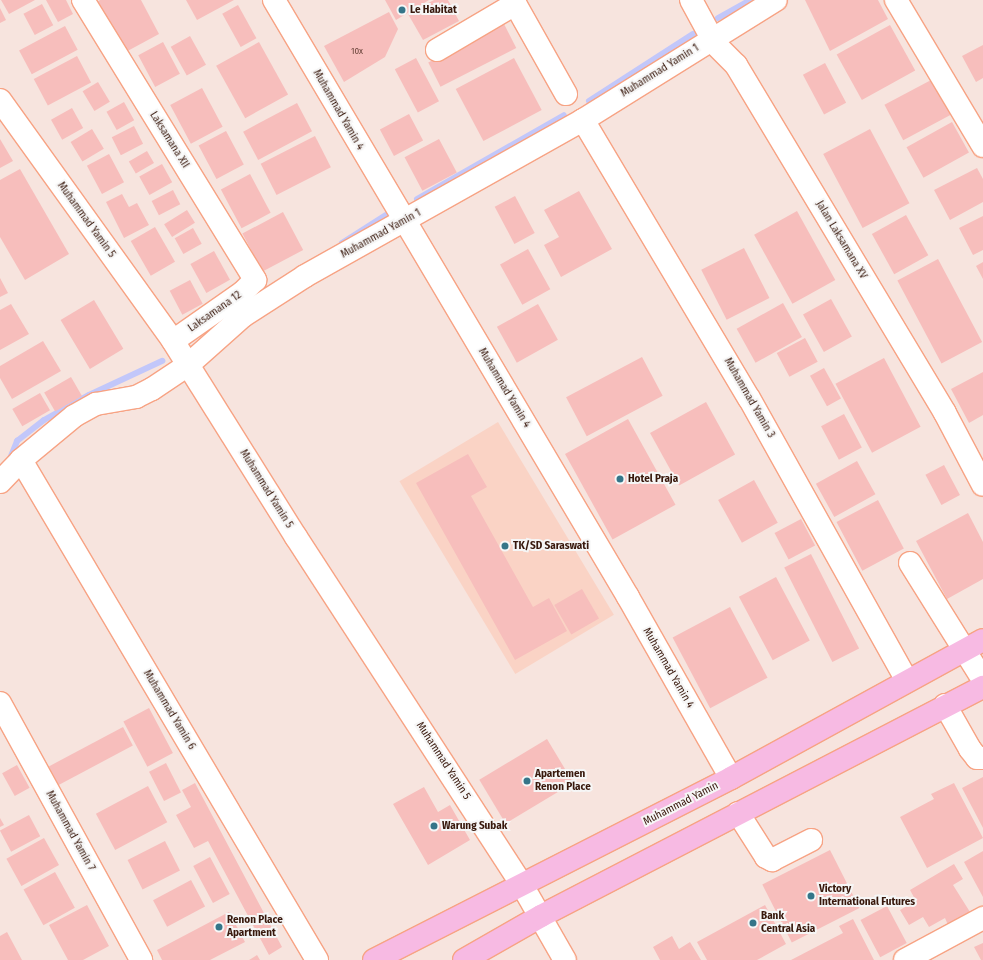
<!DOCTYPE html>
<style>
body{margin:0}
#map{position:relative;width:983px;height:960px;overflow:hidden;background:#f7e4de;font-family:"Fira Sans Condensed",sans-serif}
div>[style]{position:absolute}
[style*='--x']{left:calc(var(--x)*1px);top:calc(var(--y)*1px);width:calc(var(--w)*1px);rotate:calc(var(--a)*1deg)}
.built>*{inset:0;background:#fad3c5;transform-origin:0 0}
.stream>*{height:6px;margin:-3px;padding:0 3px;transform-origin:3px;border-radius:3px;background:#c2c7fa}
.building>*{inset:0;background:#f7bebc;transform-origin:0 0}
.roads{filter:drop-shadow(1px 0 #f7a384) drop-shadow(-1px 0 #f7a384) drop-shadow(0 1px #f7a384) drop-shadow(0 -1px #f7a384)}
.minor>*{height:22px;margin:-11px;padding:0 11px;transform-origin:11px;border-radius:11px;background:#fff}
.major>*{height:22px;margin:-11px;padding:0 11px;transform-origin:11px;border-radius:11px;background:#f7bae3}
.dots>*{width:11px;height:11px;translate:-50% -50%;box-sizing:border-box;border:2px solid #f6f6f6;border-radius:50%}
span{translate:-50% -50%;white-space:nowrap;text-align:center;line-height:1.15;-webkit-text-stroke:4px #f6f6f6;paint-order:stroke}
.number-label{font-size:9px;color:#684238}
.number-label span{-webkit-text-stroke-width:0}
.poi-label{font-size:11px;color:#38180c;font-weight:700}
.left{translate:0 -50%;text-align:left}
.street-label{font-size:11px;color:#38180c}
</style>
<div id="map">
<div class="built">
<i style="left:498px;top:422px;width:225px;height:115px;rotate:59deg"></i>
</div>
<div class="stream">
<i style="--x:718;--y:18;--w:37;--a:-29"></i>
<i style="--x:589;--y:101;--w:124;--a:-32.8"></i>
<i style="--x:417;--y:199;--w:169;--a:-29.7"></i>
<i style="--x:342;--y:243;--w:52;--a:-32.5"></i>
<i style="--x:9;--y:461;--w:22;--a:-68"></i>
<i style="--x:17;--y:441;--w:34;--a:-38"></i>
<i style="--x:44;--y:420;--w:51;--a:-29.1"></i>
<i style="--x:89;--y:395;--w:81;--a:-25"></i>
</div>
<div class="building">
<i style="clip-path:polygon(1px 0,35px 0,9px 14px)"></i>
<i style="clip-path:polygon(46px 0,66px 0,73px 14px,58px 22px)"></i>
<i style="clip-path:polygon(100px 0,141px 0,159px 34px,122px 54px,95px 3px)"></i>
<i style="clip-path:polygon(186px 0,234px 0,197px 20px)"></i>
<i style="clip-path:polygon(385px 0,429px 0,396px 20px)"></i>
<i style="clip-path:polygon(434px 0,448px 0,459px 21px,423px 40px,408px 14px)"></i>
<i style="clip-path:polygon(805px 0,878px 0,888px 19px,830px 51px)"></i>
<i style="left:42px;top:4px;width:24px;height:21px;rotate:62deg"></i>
<i style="left:238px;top:5px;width:38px;height:18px;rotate:61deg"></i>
<i style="clip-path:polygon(0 8px,6px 20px,0 23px)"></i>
<i style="clip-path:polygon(389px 12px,398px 29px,385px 57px,344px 82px,324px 46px)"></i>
<i style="left:504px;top:24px;width:27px;height:85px;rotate:63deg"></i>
<i style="left:890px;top:25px;width:52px;height:61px;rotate:61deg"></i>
<i style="left:65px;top:26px;width:27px;height:52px;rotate:62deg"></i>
<i style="left:190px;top:36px;width:33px;height:22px;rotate:61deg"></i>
<i style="left:163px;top:42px;width:36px;height:28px;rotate:62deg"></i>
<i style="left:259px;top:42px;width:60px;height:49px;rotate:61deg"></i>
<i style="clip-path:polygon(983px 45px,983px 78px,976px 82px,962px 56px)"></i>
<i style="left:77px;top:56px;width:30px;height:49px;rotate:62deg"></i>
<i style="left:416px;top:58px;width:49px;height:24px;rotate:62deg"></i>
<i style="left:514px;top:58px;width:59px;height:66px;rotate:62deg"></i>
<i style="left:825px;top:63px;width:45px;height:25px;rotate:62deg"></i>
<i style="left:933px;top:79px;width:40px;height:55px;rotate:62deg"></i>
<i style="left:98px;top:82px;width:23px;height:18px;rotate:59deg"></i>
<i style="left:202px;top:88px;width:44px;height:36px;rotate:62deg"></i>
<i style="left:124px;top:102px;width:21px;height:20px;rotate:61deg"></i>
<i style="left:297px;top:103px;width:32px;height:61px;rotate:62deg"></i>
<i style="left:72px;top:108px;width:23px;height:24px;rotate:61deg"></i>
<i style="left:409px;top:114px;width:30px;height:33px;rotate:62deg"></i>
<i style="left:952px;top:122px;width:35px;height:52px;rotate:61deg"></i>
<i style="left:134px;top:126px;width:20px;height:25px;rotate:63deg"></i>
<i style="left:92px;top:129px;width:23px;height:25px;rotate:59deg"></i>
<i style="left:870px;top:129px;width:84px;height:53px;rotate:62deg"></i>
<i style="left:226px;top:131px;width:38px;height:31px;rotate:62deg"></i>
<i style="left:315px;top:136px;width:35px;height:61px;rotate:63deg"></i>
<i style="clip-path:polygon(0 139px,13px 161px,0 168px)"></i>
<i style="left:439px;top:139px;width:38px;height:39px;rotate:62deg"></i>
<i style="left:147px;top:151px;width:14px;height:21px;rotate:60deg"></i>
<i style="left:109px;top:154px;width:32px;height:25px;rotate:62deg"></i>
<i style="left:162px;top:164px;width:21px;height:26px;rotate:61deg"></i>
<i style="clip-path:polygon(977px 168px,983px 179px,983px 202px,950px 220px,934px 190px)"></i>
<i style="clip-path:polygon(20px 169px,69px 254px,25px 280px,0 237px,0 180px)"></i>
<i style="left:250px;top:174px;width:44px;height:33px;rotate:62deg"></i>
<i style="left:173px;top:190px;width:16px;height:24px;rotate:63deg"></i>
<i style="clip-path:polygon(579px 191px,612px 249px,561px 277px,544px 245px,559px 237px,544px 210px)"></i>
<i style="clip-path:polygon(122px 194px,129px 207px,137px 203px,149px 225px,124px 238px,106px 202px)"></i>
<i style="left:515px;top:196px;width:42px;height:23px;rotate:62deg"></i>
<i style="left:187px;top:210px;width:15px;height:27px;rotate:58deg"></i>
<i style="left:797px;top:211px;width:79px;height:49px;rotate:61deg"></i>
<i style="left:283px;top:212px;width:43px;height:46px;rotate:62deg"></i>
<i style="left:906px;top:215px;width:46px;height:39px;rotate:61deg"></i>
<i style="clip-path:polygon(983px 216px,983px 250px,973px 255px,959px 228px)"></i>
<i style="left:155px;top:227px;width:40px;height:28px;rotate:60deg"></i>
<i style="left:193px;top:228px;width:18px;height:21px;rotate:61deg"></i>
<i style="left:744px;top:248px;width:56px;height:48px;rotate:63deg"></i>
<i style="left:528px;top:249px;width:46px;height:32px;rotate:61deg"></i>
<i style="left:214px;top:251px;width:33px;height:27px;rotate:61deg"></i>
<i style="left:938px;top:259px;width:94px;height:46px;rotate:62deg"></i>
<i style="clip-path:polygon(983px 262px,983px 279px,976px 266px)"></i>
<i style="clip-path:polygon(0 278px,8px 293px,0 297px)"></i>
<i style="left:190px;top:280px;width:27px;height:23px;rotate:62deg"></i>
<i style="left:831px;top:299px;width:43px;height:32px;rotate:61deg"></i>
<i style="left:94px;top:300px;width:57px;height:39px;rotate:59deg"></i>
<i style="left:783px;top:303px;width:39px;height:53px;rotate:61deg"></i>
<i style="clip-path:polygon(11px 304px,29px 334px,0 350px,0 310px)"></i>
<i style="left:538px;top:304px;width:41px;height:47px;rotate:61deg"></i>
<i style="left:805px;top:338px;width:27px;height:32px;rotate:62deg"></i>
<i style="clip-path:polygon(43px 341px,61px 371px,12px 399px,0 378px,0 366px)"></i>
<i style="left:642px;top:357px;width:44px;height:86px;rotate:62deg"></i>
<i style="left:884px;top:358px;width:78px;height:55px;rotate:62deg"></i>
<i style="left:824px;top:368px;width:35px;height:16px;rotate:61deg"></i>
<i style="clip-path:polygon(983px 372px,983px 415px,969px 423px,951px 389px)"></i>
<i style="left:71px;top:377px;width:22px;height:31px;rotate:60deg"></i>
<i style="left:40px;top:393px;width:20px;height:32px;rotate:60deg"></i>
<i style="left:706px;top:402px;width:60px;height:64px;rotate:61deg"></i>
<i style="left:844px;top:414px;width:38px;height:26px;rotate:62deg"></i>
<i style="left:628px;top:419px;width:98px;height:72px;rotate:61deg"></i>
<i style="clip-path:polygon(468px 454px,487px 487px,471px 496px,533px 607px,549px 598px,567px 631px,515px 660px,416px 483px)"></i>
<i style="left:857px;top:461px;width:38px;height:47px;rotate:61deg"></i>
<i style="left:944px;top:465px;width:34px;height:21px;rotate:62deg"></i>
<i style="left:754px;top:480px;width:49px;height:41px;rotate:61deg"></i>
<i style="left:878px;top:500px;width:55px;height:47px;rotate:62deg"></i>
<i style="clip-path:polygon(968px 513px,983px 542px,983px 579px,947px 599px,916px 541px)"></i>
<i style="left:801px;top:519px;width:30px;height:30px;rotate:62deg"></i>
<i style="left:811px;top:554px;width:106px;height:30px;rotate:63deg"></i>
<i style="left:776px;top:577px;width:72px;height:42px;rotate:62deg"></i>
<i style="left:582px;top:589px;width:34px;height:32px;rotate:60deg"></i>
<i style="left:730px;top:607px;width:80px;height:65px;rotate:62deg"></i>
<i style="left:149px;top:708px;width:51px;height:29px;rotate:62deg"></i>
<i style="left:123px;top:727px;width:21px;height:84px;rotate:62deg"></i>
<i style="left:547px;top:739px;width:51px;height:79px;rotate:59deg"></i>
<i style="left:166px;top:763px;width:33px;height:19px;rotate:63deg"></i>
<i style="left:17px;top:765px;width:26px;height:17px;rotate:61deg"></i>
<i style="clip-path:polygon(983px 777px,983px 828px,962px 788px)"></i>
<i style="clip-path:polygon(195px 783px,282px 947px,269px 955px,208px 841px,194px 848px,176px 815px,191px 807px,182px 790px)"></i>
<i style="clip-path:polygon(954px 783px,983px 838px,927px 868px,900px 817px,934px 799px,931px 794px)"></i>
<i style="left:148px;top:786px;width:41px;height:59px;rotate:62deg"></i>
<i style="clip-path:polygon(424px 787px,438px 812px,450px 805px,470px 840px,428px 865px,393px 804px)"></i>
<i style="left:29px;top:815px;width:24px;height:33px;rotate:62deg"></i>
<i style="clip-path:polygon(0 818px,4px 825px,0 827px)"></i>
<i style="left:44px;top:838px;width:31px;height:43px;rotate:61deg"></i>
<i style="left:165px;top:841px;width:33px;height:42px;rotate:63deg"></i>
<i style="left:830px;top:850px;width:65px;height:76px;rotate:63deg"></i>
<i style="clip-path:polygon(983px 851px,983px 897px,964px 862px)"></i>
<i style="left:210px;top:857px;width:42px;height:19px;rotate:62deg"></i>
<i style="clip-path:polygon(954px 864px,963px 879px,953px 885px,970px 912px,948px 925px,945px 918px,929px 927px,923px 917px,909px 925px,900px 910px,916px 901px,910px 890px)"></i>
<i style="left:55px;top:872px;width:41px;height:36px;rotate:61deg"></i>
<i style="left:191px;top:880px;width:30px;height:43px;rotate:62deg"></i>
<i style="clip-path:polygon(87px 905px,109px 946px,83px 960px,68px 960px,49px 925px)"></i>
<i style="clip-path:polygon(765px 905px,786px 944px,757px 960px,707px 960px,697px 942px)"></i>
<i style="left:887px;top:906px;width:42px;height:30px;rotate:62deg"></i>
<i style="clip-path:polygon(229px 912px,245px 942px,210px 960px,162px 960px,157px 950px)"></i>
<i style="clip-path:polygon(853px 919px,874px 960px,791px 960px,843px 933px,839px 926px)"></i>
<i style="clip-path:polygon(7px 932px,22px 960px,0 960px,0 936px)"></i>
<i style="clip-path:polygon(672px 936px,679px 949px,690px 942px,701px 960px,660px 960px,653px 947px)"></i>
<i style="clip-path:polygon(983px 943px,983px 960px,981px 960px,974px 947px)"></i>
<i style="clip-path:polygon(257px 955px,260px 960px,249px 960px)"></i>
</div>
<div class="roads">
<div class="minor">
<i style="--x:83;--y:0;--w:329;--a:58.4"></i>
<i style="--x:255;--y:280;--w:17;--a:135"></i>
<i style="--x:243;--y:292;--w:85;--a:145"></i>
<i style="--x:274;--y:0;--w:694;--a:59.33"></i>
<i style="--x:628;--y:597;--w:208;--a:60.4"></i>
<i style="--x:513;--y:0;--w:108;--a:60.6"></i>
<i style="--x:691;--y:0;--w:50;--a:61.4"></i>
<i style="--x:715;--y:44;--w:30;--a:45"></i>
<i style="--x:736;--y:65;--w:406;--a:59"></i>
<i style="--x:945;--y:413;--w:81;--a:62.2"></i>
<i style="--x:896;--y:0;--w:170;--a:59.2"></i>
<i style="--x:437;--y:50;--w:91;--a:-30.5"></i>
<i style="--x:0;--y:100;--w:297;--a:54.3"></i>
<i style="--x:173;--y:341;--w:231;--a:57.9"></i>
<i style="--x:296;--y:537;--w:415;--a:57"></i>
<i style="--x:522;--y:885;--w:86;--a:60.2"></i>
<i style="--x:583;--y:120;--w:324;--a:59.2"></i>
<i style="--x:749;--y:398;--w:324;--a:60.8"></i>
<i style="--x:21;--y:460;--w:581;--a:59.37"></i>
<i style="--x:0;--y:482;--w:30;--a:-46"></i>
<i style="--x:21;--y:460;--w:69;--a:-39.7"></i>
<i style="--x:74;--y:416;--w:25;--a:-29"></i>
<i style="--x:96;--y:404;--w:41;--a:-9.9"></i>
<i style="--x:136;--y:397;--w:18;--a:-27"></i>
<i style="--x:152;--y:389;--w:43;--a:-33.7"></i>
<i style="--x:188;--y:365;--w:74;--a:-41.7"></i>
<i style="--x:243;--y:316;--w:74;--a:-32.8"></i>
<i style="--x:305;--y:276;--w:319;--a:-29.3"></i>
<i style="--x:583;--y:120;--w:227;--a:-31.9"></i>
<i style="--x:910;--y:563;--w:138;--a:58"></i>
<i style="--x:0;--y:703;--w:293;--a:61.2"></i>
<i style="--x:945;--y:705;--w:51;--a:60.4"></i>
<i style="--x:970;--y:749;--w:11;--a:52"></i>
<i style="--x:977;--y:758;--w:6;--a:0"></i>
<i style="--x:738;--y:813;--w:52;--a:57.5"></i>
<i style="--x:766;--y:857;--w:7;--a:27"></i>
<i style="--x:772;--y:860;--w:44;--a:-27.1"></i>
<i style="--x:905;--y:960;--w:89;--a:-28.3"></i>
</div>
<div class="major">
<i style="--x:374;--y:960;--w:401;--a:-27"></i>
<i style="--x:731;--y:778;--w:287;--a:-28.7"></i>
<i style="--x:464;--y:960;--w:89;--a:-29.7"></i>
<i style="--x:541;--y:916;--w:498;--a:-27.4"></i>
</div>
</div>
<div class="dots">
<i style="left:402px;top:10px;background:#357589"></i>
<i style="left:620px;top:479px;background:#357589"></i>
<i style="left:505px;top:546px;background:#357589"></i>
<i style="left:527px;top:781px;background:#357589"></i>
<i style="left:434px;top:826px;background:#357589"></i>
<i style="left:811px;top:896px;background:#357589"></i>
<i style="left:753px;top:923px;background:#357589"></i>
<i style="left:219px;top:927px;background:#357589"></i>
</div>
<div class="number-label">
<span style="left:357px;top:51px">10x</span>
</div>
<div class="poi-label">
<span class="left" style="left:410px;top:10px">Le Habitat</span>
<span class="left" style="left:628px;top:479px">Hotel Praja</span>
<span class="left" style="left:513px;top:546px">TK/SD Saraswati</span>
<span class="left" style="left:535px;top:781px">Apartemen<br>Renon Place</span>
<span class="left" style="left:442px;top:826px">Warung Subak</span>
<span class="left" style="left:819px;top:896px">Victory<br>International Futures</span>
<span class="left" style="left:761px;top:923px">Bank<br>Central Asia</span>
<span class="left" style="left:227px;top:927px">Renon Place<br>Apartment</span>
</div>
<div class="street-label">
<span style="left:660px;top:71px;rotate:-32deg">Muhammad Yamin 1</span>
<span style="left:338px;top:110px;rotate:60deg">Muhammad Yamin 4</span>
<span style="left:169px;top:140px;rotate:58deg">Laksamana XII</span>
<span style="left:86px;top:220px;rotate:54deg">Muhammad Yamin 5</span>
<span style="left:381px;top:234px;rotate:-29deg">Muhammad Yamin 1</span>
<span style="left:841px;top:240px;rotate:59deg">Jalan Laksamana XV</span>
<span style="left:215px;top:312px;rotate:-35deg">Laksamana 12</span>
<span style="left:504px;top:388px;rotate:59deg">Muhammad Yamin 4</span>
<span style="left:749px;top:398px;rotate:60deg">Muhammad Yamin 3</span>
<span style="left:266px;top:489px;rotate:58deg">Muhammad Yamin 5</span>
<span style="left:668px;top:668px;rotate:60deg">Muhammad Yamin 4</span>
<span style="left:169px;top:710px;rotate:59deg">Muhammad Yamin 6</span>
<span style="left:443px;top:761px;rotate:57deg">Muhammad Yamin 5</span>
<span style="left:681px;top:804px;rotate:-27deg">Muhammad Yamin</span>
<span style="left:70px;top:831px;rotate:61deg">Muhammad Yamin 7</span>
</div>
</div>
